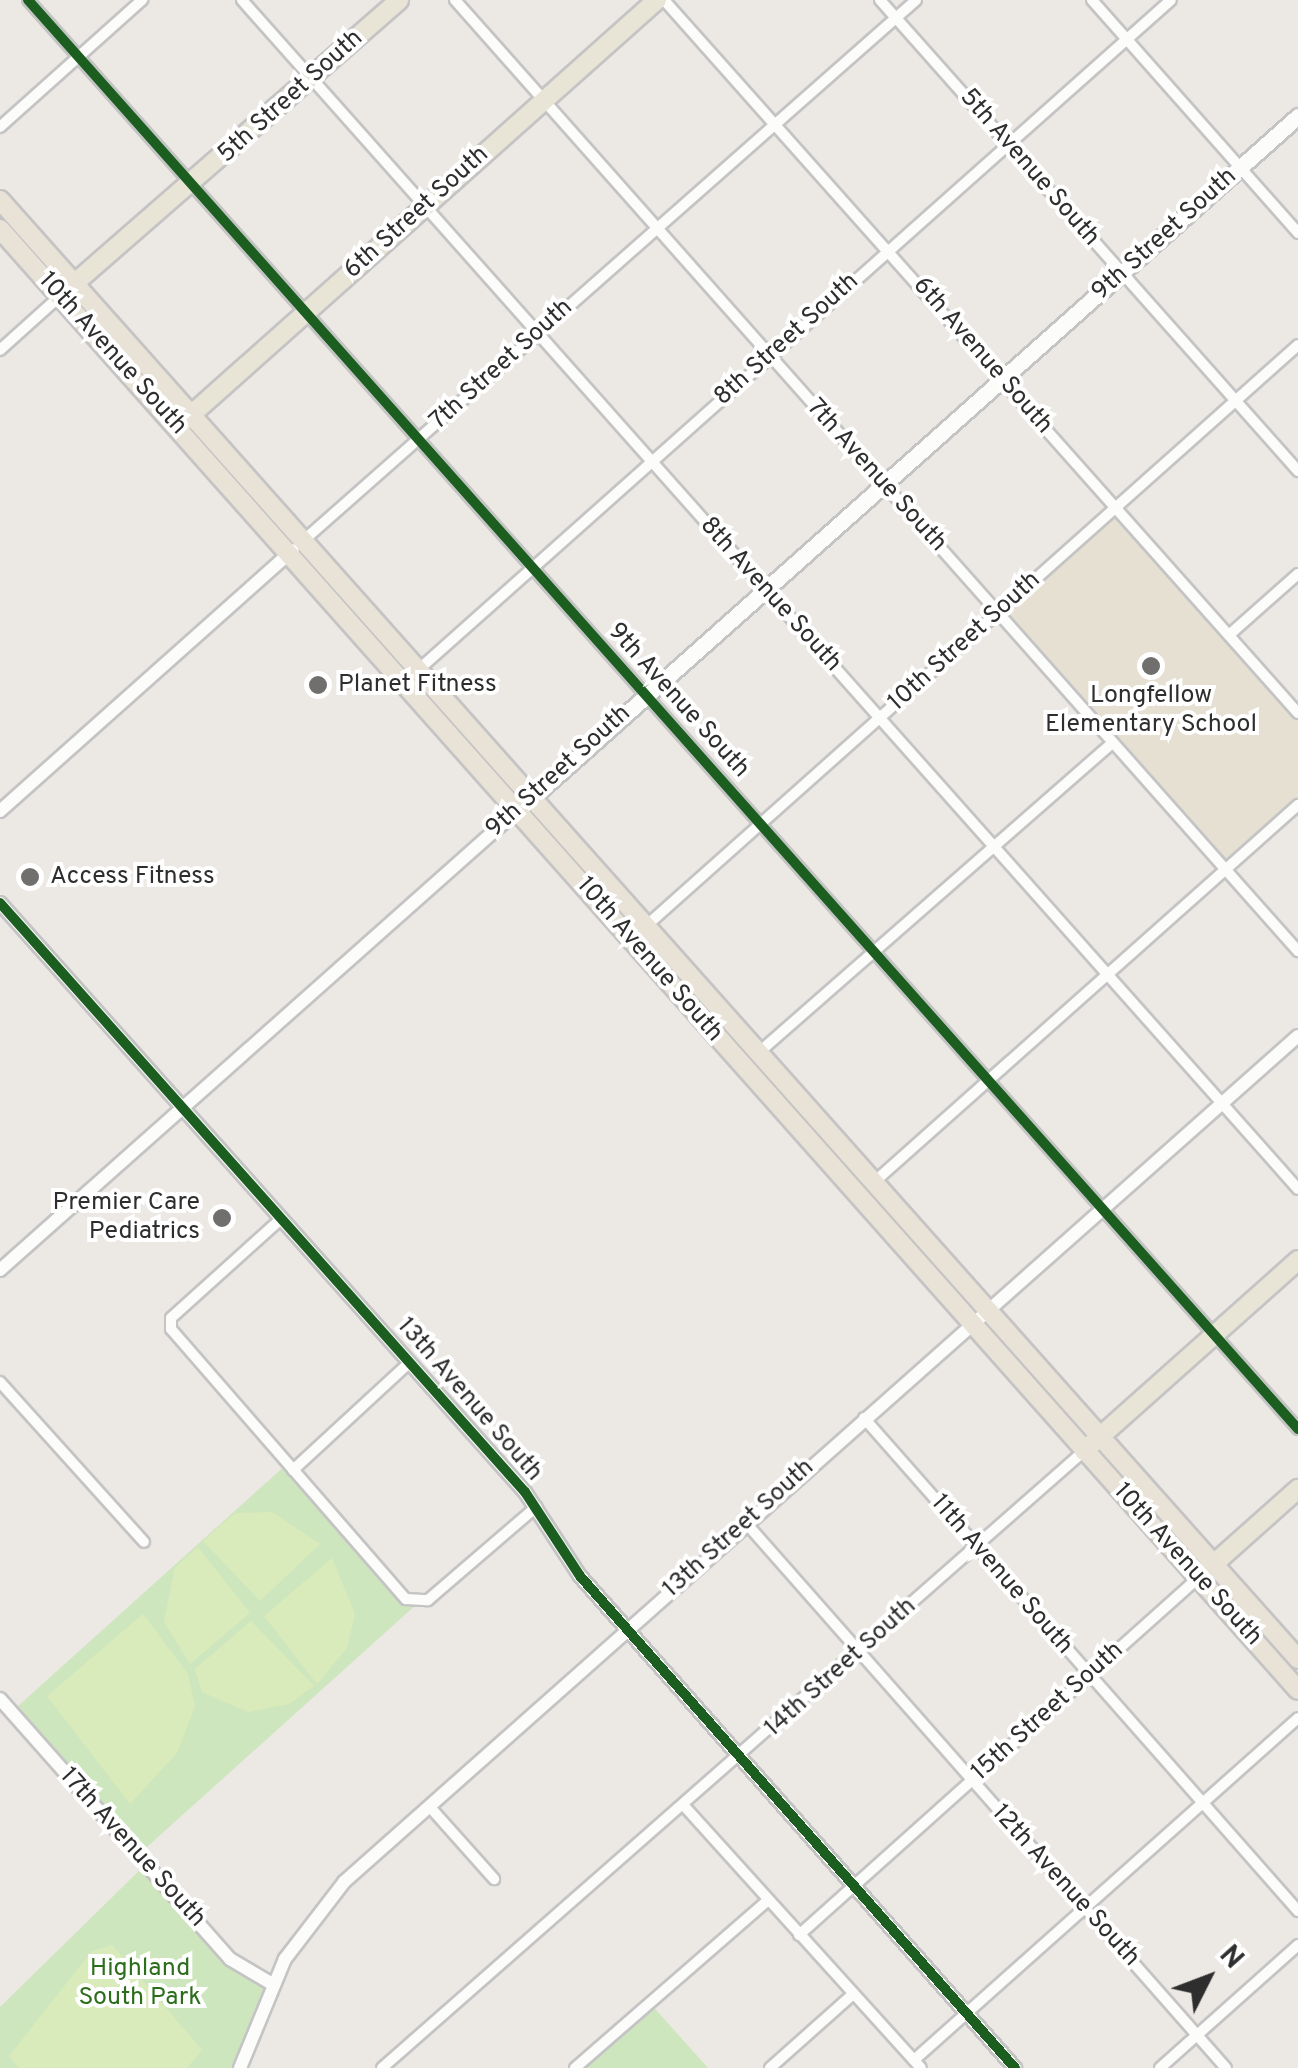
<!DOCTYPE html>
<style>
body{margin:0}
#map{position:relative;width:1298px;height:2068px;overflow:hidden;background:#ece8e4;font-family:Overpass,sans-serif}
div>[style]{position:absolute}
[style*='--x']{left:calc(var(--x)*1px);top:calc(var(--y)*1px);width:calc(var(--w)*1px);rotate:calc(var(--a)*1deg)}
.education>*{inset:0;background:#e6e0d3}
.green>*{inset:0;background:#cee6be;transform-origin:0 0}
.pitch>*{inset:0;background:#d9eabb}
.roads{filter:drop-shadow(2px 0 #c5c4c5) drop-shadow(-2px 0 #c5c4c5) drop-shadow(0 2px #c5c4c5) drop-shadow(0 -2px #c5c4c5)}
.minor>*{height:10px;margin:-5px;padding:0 5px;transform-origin:5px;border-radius:5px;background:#fcfcfb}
.tertiary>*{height:12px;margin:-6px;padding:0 6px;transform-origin:6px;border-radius:6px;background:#fcfcfb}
.secondary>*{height:15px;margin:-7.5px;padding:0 7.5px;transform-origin:7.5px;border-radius:7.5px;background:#fcfcfb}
.primary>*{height:18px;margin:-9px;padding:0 9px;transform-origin:9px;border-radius:9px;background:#e8e4d6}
.trunk>*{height:18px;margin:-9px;padding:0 9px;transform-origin:9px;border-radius:9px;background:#e9e2d6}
.cycleway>*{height:10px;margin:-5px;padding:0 5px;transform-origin:5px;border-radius:5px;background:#1b5e20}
.dots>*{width:28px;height:28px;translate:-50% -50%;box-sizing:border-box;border:5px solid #fff;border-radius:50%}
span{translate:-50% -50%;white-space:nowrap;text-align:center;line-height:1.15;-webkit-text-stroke:8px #fff;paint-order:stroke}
.street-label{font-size:25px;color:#2e2e2e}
.poi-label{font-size:25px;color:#2e2e2e}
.left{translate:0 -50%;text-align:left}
.right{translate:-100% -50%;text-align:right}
.park-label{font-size:25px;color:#2c6e1b}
.north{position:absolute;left:1158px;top:1928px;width:100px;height:100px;-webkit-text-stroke:8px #fff;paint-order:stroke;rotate:48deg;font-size:28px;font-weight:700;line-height:40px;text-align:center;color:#2e2e2e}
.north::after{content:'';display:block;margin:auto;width:35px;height:45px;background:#2e2e2e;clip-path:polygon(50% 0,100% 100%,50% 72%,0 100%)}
</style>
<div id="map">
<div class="education">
<i style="clip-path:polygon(1115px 507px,1298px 713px,1298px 805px,1226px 869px,997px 612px)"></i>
</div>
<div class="green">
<i style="left:288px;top:1463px;width:191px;height:373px;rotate:48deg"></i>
<i style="clip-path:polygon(146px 1864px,230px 1959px,274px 1985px,240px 2068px,0 2068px,0 2007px)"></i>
<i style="clip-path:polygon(649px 2002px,708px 2068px,575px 2068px)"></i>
</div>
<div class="pitch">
<i style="clip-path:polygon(272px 1512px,320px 1544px,260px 1601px,203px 1541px,235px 1513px)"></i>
<i style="clip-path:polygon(198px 1547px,250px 1613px,190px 1664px,164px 1622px,175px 1567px)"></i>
<i style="clip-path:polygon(332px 1558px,355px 1614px,347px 1648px,317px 1684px,264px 1616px)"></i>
<i style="clip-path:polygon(143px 1614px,188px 1674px,195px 1707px,177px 1753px,130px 1804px,47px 1696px)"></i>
<i style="clip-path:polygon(251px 1621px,314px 1686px,289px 1704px,248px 1712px,202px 1692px,195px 1669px)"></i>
<i style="clip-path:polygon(112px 1945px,202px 2050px,187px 2068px,19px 2068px,9px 2056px,92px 1951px)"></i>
</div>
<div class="roads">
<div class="minor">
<i style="--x:28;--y:0;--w:1912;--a:48.37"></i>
<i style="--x:242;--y:0;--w:1590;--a:48.39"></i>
<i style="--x:455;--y:0;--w:1271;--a:48.45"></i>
<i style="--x:664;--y:0;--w:954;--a:48.36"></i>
<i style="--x:880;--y:0;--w:630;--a:48.41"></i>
<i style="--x:1092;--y:0;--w:311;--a:48.5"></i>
<i style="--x:0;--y:127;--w:191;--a:-41.8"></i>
<i style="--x:0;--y:350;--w:81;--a:-42"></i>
<i style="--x:304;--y:540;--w:816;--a:-41.42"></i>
<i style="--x:1229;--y:635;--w:92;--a:-41.5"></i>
<i style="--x:417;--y:671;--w:1009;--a:-41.67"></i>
<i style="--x:646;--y:926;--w:873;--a:-41.7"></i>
<i style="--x:757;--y:1054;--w:473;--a:-41.2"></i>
<i style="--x:873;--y:1183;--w:569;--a:-41.65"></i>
<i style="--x:282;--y:1218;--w:149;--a:138"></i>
<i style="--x:171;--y:1318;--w:11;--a:90"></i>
<i style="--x:171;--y:1329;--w:358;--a:49"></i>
<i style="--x:406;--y:1599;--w:22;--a:3"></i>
<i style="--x:428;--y:1600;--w:143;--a:-40.7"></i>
<i style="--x:0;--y:1382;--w:215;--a:48"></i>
<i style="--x:864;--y:1418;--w:657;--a:48.64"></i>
<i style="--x:293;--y:1470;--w:159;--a:-42.7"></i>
<i style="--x:746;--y:1523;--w:726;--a:48.63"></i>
<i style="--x:429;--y:1806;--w:98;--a:48.3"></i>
<i style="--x:686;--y:1808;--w:350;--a:47.9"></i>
<i style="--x:799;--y:1935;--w:535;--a:-41.82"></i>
<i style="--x:914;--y:2060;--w:514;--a:-41.69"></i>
<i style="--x:382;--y:2068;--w:935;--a:-41.31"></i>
<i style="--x:575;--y:2068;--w:256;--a:-41"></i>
<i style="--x:770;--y:2068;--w:111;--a:-41.7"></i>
<i style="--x:1160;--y:2068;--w:185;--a:-41.7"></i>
</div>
<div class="tertiary">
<i style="--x:0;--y:811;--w:392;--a:-41.7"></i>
<i style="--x:0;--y:903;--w:789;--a:48.29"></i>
<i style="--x:525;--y:1492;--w:100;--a:56.8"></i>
<i style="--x:580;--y:1576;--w:657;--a:48.52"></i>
<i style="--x:0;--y:1270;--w:693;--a:-41.61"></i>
<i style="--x:0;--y:1699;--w:347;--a:48.5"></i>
<i style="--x:230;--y:1959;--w:51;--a:30.6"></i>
<i style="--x:240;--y:2068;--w:118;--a:-67.6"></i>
<i style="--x:285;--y:1959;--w:97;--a:-52.5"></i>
<i style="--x:344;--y:1882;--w:1275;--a:-41.57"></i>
</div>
<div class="secondary">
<i style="--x:518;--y:810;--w:1044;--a:-41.66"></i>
</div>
<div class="primary">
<i style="--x:60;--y:296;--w:450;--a:-41.1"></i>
<i style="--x:182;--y:423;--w:636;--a:-41.69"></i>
<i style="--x:1084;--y:1451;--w:287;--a:-41.7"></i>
<i style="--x:1198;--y:1578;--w:134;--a:-41.7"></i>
</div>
<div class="trunk">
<i style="--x:0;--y:200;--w:1953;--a:48.34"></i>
<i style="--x:0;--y:229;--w:1954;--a:48.38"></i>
</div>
</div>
<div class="cycleway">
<i style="--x:28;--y:0;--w:1912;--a:48.37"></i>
<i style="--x:0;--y:903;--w:789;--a:48.29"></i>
<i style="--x:525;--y:1492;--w:100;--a:56.8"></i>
<i style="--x:580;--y:1576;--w:657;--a:48.52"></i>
</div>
<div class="dots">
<i style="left:1151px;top:666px;background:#706f6e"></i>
<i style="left:318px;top:685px;background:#706f6e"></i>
<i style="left:30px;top:877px;background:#706f6e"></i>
<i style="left:222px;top:1218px;background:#706f6e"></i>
</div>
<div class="street-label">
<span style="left:291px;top:97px;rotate:-42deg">5th Street South</span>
<span style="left:1029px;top:168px;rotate:49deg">5th Avenue South</span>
<span style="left:417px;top:213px;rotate:-42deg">6th Street South</span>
<span style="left:1165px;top:235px;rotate:-42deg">9th Street South</span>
<span style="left:787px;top:340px;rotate:-42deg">8th Street South</span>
<span style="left:112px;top:354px;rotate:48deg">10th Avenue South</span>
<span style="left:982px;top:356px;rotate:49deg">6th Avenue South</span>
<span style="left:502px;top:365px;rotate:-42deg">7th Street South</span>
<span style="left:876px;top:476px;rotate:48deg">7th Avenue South</span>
<span style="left:770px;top:595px;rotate:48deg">8th Avenue South</span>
<span style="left:965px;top:642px;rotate:-42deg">10th Street South</span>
<span style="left:678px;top:701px;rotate:48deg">9th Avenue South</span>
<span style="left:559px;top:772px;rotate:-42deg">9th Street South</span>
<span style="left:649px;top:960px;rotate:49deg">10th Avenue South</span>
<span style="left:469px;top:1400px;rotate:49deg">13th Avenue South</span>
<span style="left:739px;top:1529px;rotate:-42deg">13th Street South</span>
<span style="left:1187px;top:1565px;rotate:48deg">10th Avenue South</span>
<span style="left:1001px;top:1575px;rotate:49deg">11th Avenue South</span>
<span style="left:841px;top:1668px;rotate:-42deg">14th Street South</span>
<span style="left:1048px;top:1712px;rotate:-42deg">15th Street South</span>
<span style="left:132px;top:1848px;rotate:48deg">17th Avenue South</span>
<span style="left:1065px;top:1886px;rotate:48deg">12th Avenue South</span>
</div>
<div class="poi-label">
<span class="left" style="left:338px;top:685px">Planet Fitness</span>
<span style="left:1151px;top:711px">Longfellow<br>Elementary School</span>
<span class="left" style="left:50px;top:877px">Access Fitness</span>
<span class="right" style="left:200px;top:1218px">Premier Care<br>Pediatrics</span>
</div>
<div class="park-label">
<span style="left:140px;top:1984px">Highland<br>South Park</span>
</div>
<div class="north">N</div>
</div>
